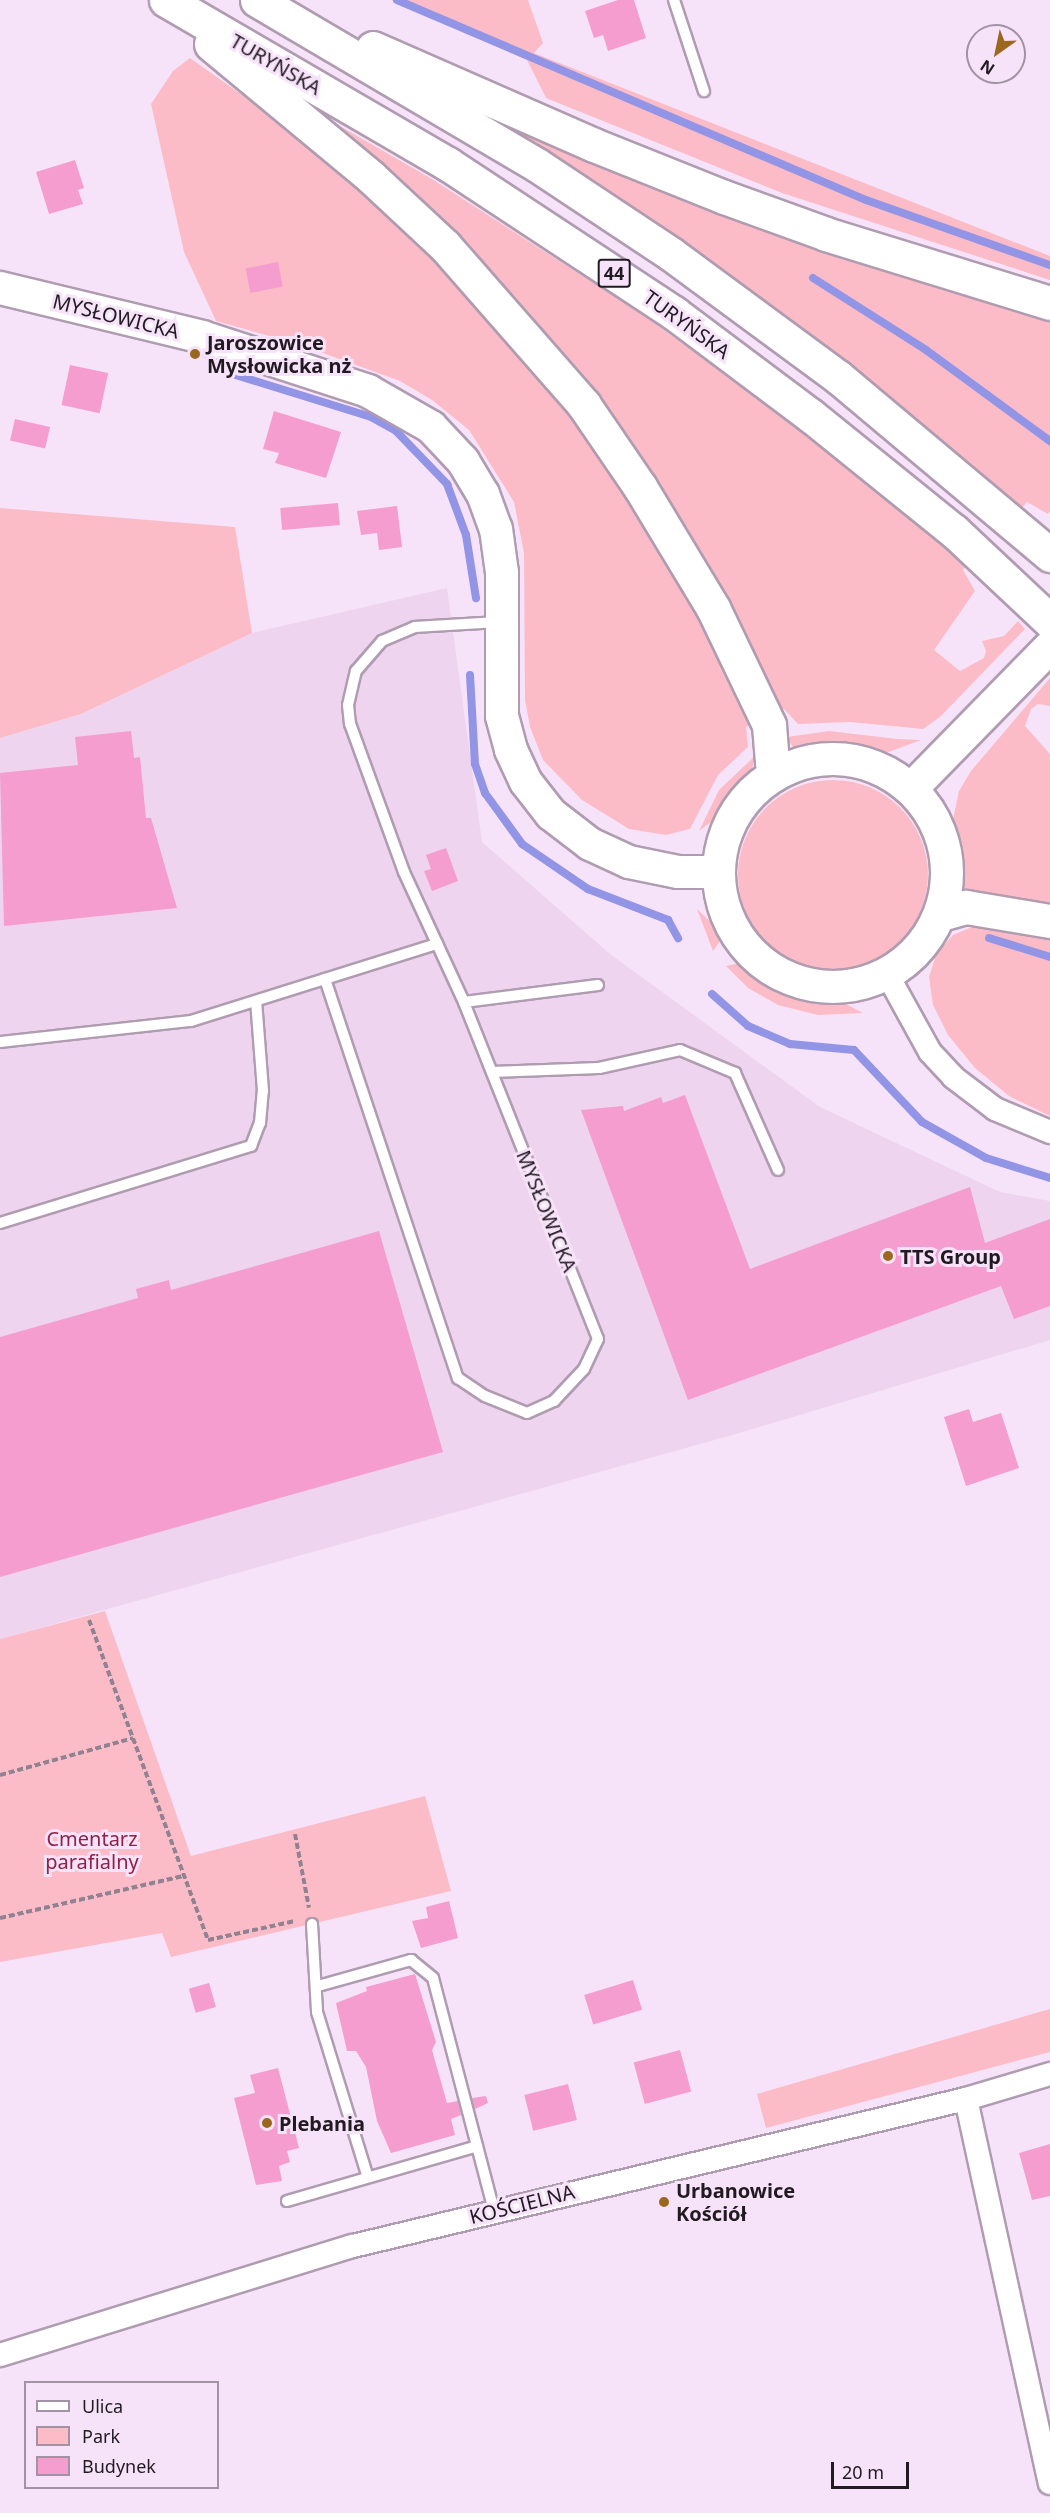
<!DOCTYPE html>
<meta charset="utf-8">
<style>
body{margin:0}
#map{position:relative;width:1050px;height:2513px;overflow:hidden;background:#f7e3f9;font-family:"Noto Sans",sans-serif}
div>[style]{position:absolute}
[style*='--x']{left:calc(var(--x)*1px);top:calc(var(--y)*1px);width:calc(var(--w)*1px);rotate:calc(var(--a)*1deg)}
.built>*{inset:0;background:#eed4ef}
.green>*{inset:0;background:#fcbcc7}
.round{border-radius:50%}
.stream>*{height:8px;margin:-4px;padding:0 4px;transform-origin:4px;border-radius:4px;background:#9294e6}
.building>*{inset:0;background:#f49dce;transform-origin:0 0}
.path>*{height:4px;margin-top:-2px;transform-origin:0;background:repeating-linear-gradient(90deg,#908291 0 6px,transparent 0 9px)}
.roads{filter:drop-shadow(2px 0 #b09cb1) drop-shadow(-2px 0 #b09cb1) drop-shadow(0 2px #b09cb1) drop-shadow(0 -2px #b09cb1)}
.lane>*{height:10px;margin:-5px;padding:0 5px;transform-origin:5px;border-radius:5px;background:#fff}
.street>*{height:22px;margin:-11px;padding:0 11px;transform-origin:11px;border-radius:11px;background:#fff}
.secondary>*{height:32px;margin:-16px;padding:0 16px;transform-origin:16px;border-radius:16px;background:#fff}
.secondary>.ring{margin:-16px;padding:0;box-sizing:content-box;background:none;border:32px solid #fff;border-radius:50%}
.highway>*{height:33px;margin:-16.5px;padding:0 16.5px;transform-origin:16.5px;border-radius:16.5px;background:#fff}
.dots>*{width:16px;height:16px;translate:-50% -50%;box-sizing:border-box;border:3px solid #f7e3f9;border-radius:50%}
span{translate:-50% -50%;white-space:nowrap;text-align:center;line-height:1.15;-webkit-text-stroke:6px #f7e3f9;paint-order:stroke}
.shield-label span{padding:2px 4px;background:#f7e3f9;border:2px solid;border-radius:4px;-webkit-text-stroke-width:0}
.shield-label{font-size:18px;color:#211a21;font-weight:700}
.street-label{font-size:20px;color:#211a21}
.poi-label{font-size:20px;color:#211a21;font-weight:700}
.left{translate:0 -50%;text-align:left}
.park-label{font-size:20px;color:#912044}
.legend{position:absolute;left:24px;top:2381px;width:195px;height:108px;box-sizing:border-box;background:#f7e3f9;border:2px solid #a193a3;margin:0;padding:8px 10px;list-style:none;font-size:18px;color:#211a21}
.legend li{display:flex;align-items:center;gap:12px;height:30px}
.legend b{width:30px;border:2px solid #a193a3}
.north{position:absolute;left:966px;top:24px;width:60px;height:60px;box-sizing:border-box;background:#f7e3f9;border:2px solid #a193a3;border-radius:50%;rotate:213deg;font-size:16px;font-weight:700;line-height:24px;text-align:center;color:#211a21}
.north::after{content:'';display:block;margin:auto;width:21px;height:27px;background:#9b671e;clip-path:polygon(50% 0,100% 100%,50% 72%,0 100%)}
.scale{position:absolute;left:831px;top:2462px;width:78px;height:27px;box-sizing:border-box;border:3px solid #211a21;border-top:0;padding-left:8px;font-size:18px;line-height:21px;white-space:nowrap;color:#211a21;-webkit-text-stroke:4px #f7e3f9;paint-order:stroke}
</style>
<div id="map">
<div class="built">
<i style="clip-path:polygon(447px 588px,482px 842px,610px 954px,820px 1107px,1000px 1192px,1050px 1201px,1050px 1340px,736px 1434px,0 1639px,0 738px,81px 714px,252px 633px)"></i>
</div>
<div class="green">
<i style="clip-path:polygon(391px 0,528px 0,543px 43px,534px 53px,1050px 256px,1050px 280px,782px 193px,546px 98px,527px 60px)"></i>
<i style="clip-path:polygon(190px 58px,291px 130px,356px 184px,439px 262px,563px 402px,628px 493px,712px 635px,753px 723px,746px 727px,748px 747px,718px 775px,690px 829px,666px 835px,629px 829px,582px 800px,543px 760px,530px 727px,525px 700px,524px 553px,514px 502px,469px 430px,432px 400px,400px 381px,298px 344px,216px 321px,184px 252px,151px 104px,173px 71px)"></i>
<i style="clip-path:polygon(445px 91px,1050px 315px,1050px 511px,1048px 514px,1027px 502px,1022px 508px,881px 390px,757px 297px)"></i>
<i style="clip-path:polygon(326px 118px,432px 179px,648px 318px,834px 455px,931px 534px,965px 567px,963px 570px,975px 591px,934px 650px,960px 671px,984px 658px,986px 651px,982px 641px,1004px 636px,1018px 621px,1025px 629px,940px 717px,923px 729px,850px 722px,798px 724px,784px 709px,776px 711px,678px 526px,324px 121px)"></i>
<i style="clip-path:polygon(0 508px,235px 527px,252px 633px,81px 714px,0 738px)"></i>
<i style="clip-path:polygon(1050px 678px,1050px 706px,1038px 704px,1031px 709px,1025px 726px,1050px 754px,1050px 909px,958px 888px,962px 871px,952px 824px,959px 791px,971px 771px)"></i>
<i style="clip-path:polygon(829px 731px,897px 739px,921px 740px,886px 753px,834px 745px,795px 751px,787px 737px)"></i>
<i style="clip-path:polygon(756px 755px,752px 769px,715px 819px,699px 831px,719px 790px)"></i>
<i class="round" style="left:738px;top:780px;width:190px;height:190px"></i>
<i style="clip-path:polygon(697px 909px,718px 929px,722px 938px,713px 951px)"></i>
<i style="clip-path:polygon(979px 924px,1050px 935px,1050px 1116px,1009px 1096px,975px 1068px,948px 1035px,933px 1005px,929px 977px,936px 955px,953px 935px)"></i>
<i style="clip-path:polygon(740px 963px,751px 975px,793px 997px,844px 1003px,863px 1013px,818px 1015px,778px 1005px,748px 988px,726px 966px)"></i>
<i style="clip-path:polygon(105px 1611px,191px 1856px,425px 1796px,451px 1891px,171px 1957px,162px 1933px,0 1962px,0 1639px)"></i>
<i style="clip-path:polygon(1050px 2009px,1050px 2052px,766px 2128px,757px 2094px)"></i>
</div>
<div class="stream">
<i style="--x:397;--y:0;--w:510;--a:23.1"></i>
<i style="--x:866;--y:200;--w:195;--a:19.5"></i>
<i style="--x:813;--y:278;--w:134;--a:32.5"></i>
<i style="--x:926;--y:350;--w:154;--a:36.3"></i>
<i style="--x:226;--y:372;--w:152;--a:17.2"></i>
<i style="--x:371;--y:417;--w:29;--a:29"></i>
<i style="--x:396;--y:431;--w:74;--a:46.1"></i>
<i style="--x:447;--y:484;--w:54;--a:69.6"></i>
<i style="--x:466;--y:535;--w:64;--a:81"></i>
<i style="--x:470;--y:675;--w:89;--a:86.8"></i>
<i style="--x:475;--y:764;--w:31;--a:71"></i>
<i style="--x:485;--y:793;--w:63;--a:54"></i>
<i style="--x:522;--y:844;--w:80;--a:34.3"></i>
<i style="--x:588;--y:889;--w:86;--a:21.2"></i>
<i style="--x:668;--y:920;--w:21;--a:61"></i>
<i style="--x:989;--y:938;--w:64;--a:17.3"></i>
<i style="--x:712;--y:994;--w:48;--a:41.6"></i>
<i style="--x:748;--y:1026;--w:46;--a:23.2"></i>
<i style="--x:790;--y:1044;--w:64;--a:5.4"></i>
<i style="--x:854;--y:1050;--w:99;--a:46.6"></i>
<i style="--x:922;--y:1122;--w:73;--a:29.4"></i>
<i style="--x:986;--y:1158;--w:67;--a:17.4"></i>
</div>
<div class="building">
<i style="clip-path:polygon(618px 0,634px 0,646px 38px,608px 51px,603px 35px,594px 38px,585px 11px)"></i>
<i style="clip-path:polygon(75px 160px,84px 188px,78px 190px,83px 204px,49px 214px,36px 172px)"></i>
<i style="left:278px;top:262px;width:25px;height:33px;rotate:79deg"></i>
<i style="left:70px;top:365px;width:39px;height:41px;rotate:12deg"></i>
<i style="clip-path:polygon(274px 411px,341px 432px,326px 478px,275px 463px,279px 453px,263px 449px)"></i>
<i style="left:15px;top:419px;width:36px;height:22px;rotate:13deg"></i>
<i style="left:338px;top:503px;width:22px;height:58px;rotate:85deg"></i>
<i style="clip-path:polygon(397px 506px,402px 547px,379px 550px,377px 533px,361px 535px,357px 511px)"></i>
<i style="clip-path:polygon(131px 731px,134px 758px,140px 757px,146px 818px,151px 818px,177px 908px,4px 926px,0 773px,78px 765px,75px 737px)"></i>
<i style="clip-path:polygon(446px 848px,458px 881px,432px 891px,424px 871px,431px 869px,426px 855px)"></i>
<i style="clip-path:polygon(685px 1095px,750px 1269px,970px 1187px,985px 1243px,1050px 1219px,1050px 1306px,1014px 1319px,1001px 1286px,688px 1400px,581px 1110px,623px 1106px,624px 1111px,661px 1097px,663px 1103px)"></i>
<i style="clip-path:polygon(379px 1231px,443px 1452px,0 1577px,0 1337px,138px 1298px,136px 1289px,169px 1280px,171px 1290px)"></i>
<i style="clip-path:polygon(969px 1409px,973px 1422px,1001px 1413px,1019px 1468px,966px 1486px,944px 1417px)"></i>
<i style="clip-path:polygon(449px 1901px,458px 1938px,421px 1948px,412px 1921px,428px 1918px,426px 1907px)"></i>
<i style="clip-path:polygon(415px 1974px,436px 2042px,432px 2050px,447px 2103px,458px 2101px,461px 2115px,451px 2119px,455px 2135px,391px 2153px,377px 2121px,366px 2067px,356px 2051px,347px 2051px,336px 2003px,367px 1991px,366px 1987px)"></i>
<i style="left:633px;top:1980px;width:31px;height:51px;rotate:73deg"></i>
<i style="left:209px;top:1983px;width:25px;height:21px;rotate:74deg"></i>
<i style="left:680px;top:2050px;width:43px;height:48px;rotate:75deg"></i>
<i style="clip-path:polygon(278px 2068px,299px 2148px,287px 2151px,290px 2162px,279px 2166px,282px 2181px,256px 2185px,234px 2098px,255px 2093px,250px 2075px)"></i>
<i style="left:568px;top:2084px;width:37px;height:45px;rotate:76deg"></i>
<i style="clip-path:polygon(486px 2096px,488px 2103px,475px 2109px,472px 2098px)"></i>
<i style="clip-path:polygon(1050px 2144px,1050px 2196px,1032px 2200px,1019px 2153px)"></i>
</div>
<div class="path">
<i style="--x:89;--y:1620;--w:341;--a:69.6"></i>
<i style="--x:208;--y:1940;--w:89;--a:-12.3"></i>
<i style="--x:0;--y:1775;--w:138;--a:-15.5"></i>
<i style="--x:295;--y:1834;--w:75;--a:79.3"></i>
<i style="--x:0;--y:1918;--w:189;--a:-12.9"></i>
</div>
<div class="roads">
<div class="lane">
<i style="--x:674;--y:0;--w:96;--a:71.8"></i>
<i style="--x:325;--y:979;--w:421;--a:71.6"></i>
<i style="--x:458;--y:1378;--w:32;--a:34"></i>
<i style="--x:485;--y:1396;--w:45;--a:22"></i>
<i style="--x:527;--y:1413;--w:30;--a:-24"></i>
<i style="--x:554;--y:1401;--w:44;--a:-46.8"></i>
<i style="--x:584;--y:1369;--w:33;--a:-65"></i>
<i style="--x:598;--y:1339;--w:363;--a:-111.7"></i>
<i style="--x:464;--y:1002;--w:143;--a:-114.8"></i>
<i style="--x:404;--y:872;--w:158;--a:-110"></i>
<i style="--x:350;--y:724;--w:19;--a:-96"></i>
<i style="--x:348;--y:705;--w:35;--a:-77"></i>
<i style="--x:356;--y:671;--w:40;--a:-49"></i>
<i style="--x:382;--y:641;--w:36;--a:-23"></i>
<i style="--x:415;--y:627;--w:83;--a:-3.4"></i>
<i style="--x:464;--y:1002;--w:135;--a:-7.2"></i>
<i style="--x:0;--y:1042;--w:192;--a:-6.3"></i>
<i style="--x:191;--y:1021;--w:258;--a:-17.4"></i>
<i style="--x:492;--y:1072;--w:107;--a:-2.1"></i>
<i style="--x:599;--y:1068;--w:83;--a:-12.5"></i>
<i style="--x:680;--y:1050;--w:60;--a:22.7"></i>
<i style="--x:735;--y:1073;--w:106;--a:66.1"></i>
<i style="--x:0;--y:1223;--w:263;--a:-17.1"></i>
<i style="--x:251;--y:1146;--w:25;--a:-69"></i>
<i style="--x:260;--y:1123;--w:32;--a:-85"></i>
<i style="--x:263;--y:1091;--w:90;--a:-94.4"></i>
<i style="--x:312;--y:1924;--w:88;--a:86.7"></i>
<i style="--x:317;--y:2012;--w:170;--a:72.9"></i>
<i style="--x:318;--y:1986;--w:97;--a:-15.6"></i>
<i style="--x:411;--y:1960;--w:28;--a:39"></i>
<i style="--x:433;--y:1978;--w:240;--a:75.3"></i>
<i style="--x:287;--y:2201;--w:198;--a:-16.1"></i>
</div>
<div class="street">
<i style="--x:887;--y:974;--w:89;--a:61.1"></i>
<i style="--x:930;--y:1052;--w:34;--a:47"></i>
<i style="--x:953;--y:1077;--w:53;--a:37.3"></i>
<i style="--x:995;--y:1109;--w:60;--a:22.7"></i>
<i style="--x:966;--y:2099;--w:393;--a:77.7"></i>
<i style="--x:0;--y:2355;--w:369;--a:-17.2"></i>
<i style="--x:353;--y:2246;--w:630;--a:-13.49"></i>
<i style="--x:966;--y:2099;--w:88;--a:-16.6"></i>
</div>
<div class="secondary">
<i style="--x:0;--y:288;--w:208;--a:13.6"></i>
<i style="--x:202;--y:337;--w:175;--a:18"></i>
<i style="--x:368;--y:391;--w:73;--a:29.7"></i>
<i style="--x:431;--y:427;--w:47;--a:46.7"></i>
<i style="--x:463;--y:461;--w:39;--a:59"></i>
<i style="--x:483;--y:494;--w:37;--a:70"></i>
<i style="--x:496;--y:529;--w:44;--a:82.2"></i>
<i style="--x:502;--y:573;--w:143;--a:90"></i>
<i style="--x:502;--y:716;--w:35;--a:75"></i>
<i style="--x:511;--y:750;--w:35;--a:65"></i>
<i style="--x:526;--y:782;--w:41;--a:52"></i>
<i style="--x:551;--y:814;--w:49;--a:37.6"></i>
<i style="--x:590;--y:844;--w:43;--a:24.8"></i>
<i style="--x:629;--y:862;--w:50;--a:11.5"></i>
<i style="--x:678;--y:872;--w:40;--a:0"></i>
<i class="ring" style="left:719px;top:759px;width:196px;height:196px"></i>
<i style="--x:911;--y:789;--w:199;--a:-45.6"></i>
</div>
<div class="highway">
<i style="--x:166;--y:0;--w:326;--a:30.2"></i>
<i style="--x:448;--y:164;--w:271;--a:33.4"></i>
<i style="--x:674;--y:313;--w:170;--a:36.9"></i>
<i style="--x:810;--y:415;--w:185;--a:38.9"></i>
<i style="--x:954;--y:531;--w:132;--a:43.2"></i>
<i style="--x:257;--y:0;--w:325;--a:30.5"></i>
<i style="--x:537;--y:165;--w:161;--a:33.6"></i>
<i style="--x:671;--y:254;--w:207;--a:36.4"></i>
<i style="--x:838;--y:377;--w:277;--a:40"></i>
<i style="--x:211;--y:44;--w:208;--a:39.7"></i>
<i style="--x:371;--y:177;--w:101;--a:43"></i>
<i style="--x:445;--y:246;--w:211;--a:48.8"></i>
<i style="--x:584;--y:405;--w:99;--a:55.7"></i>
<i style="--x:640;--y:487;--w:141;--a:58.9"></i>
<i style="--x:713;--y:608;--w:130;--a:64.4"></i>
<i style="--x:769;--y:725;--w:50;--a:85.4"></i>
<i style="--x:373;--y:48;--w:241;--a:23.7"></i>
<i style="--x:594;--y:145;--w:140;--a:21.8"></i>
<i style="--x:724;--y:197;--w:109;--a:19.9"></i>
<i style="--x:826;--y:234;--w:234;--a:17.1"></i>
<i style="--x:941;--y:914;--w:26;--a:-16"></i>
<i style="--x:966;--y:907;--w:85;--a:9.5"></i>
</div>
</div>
<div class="dots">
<i style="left:195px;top:354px;background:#9b671e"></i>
<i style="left:888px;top:1256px;background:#9b671e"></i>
<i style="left:267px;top:2123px;background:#9b671e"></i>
<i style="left:664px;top:2202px;background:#9b671e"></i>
</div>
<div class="shield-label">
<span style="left:614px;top:273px">44</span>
</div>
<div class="street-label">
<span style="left:276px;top:64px;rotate:30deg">TURYŃSKA</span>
<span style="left:116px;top:316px;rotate:14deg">MYSŁOWICKA</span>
<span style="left:687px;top:324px;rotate:36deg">TURYŃSKA</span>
<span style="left:547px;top:1211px;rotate:68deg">MYSŁOWICKA</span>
<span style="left:522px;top:2204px;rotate:-14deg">KOŚCIELNA</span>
</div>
<div class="poi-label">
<span class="left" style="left:207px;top:354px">Jaroszowice<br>Mysłowicka nż</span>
<span class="left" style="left:900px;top:1256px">TTS Group</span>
<span class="left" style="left:279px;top:2123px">Plebania</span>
<span class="left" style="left:676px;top:2202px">Urbanowice<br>Kościół</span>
</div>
<div class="park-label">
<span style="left:92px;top:1850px">Cmentarz<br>parafialny</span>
</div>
<ul class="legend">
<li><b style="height:8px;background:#fff"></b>Ulica</li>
<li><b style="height:16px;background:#fcbcc7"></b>Park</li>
<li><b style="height:16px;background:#f49dce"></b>Budynek</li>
</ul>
<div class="north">N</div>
<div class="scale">20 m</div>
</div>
